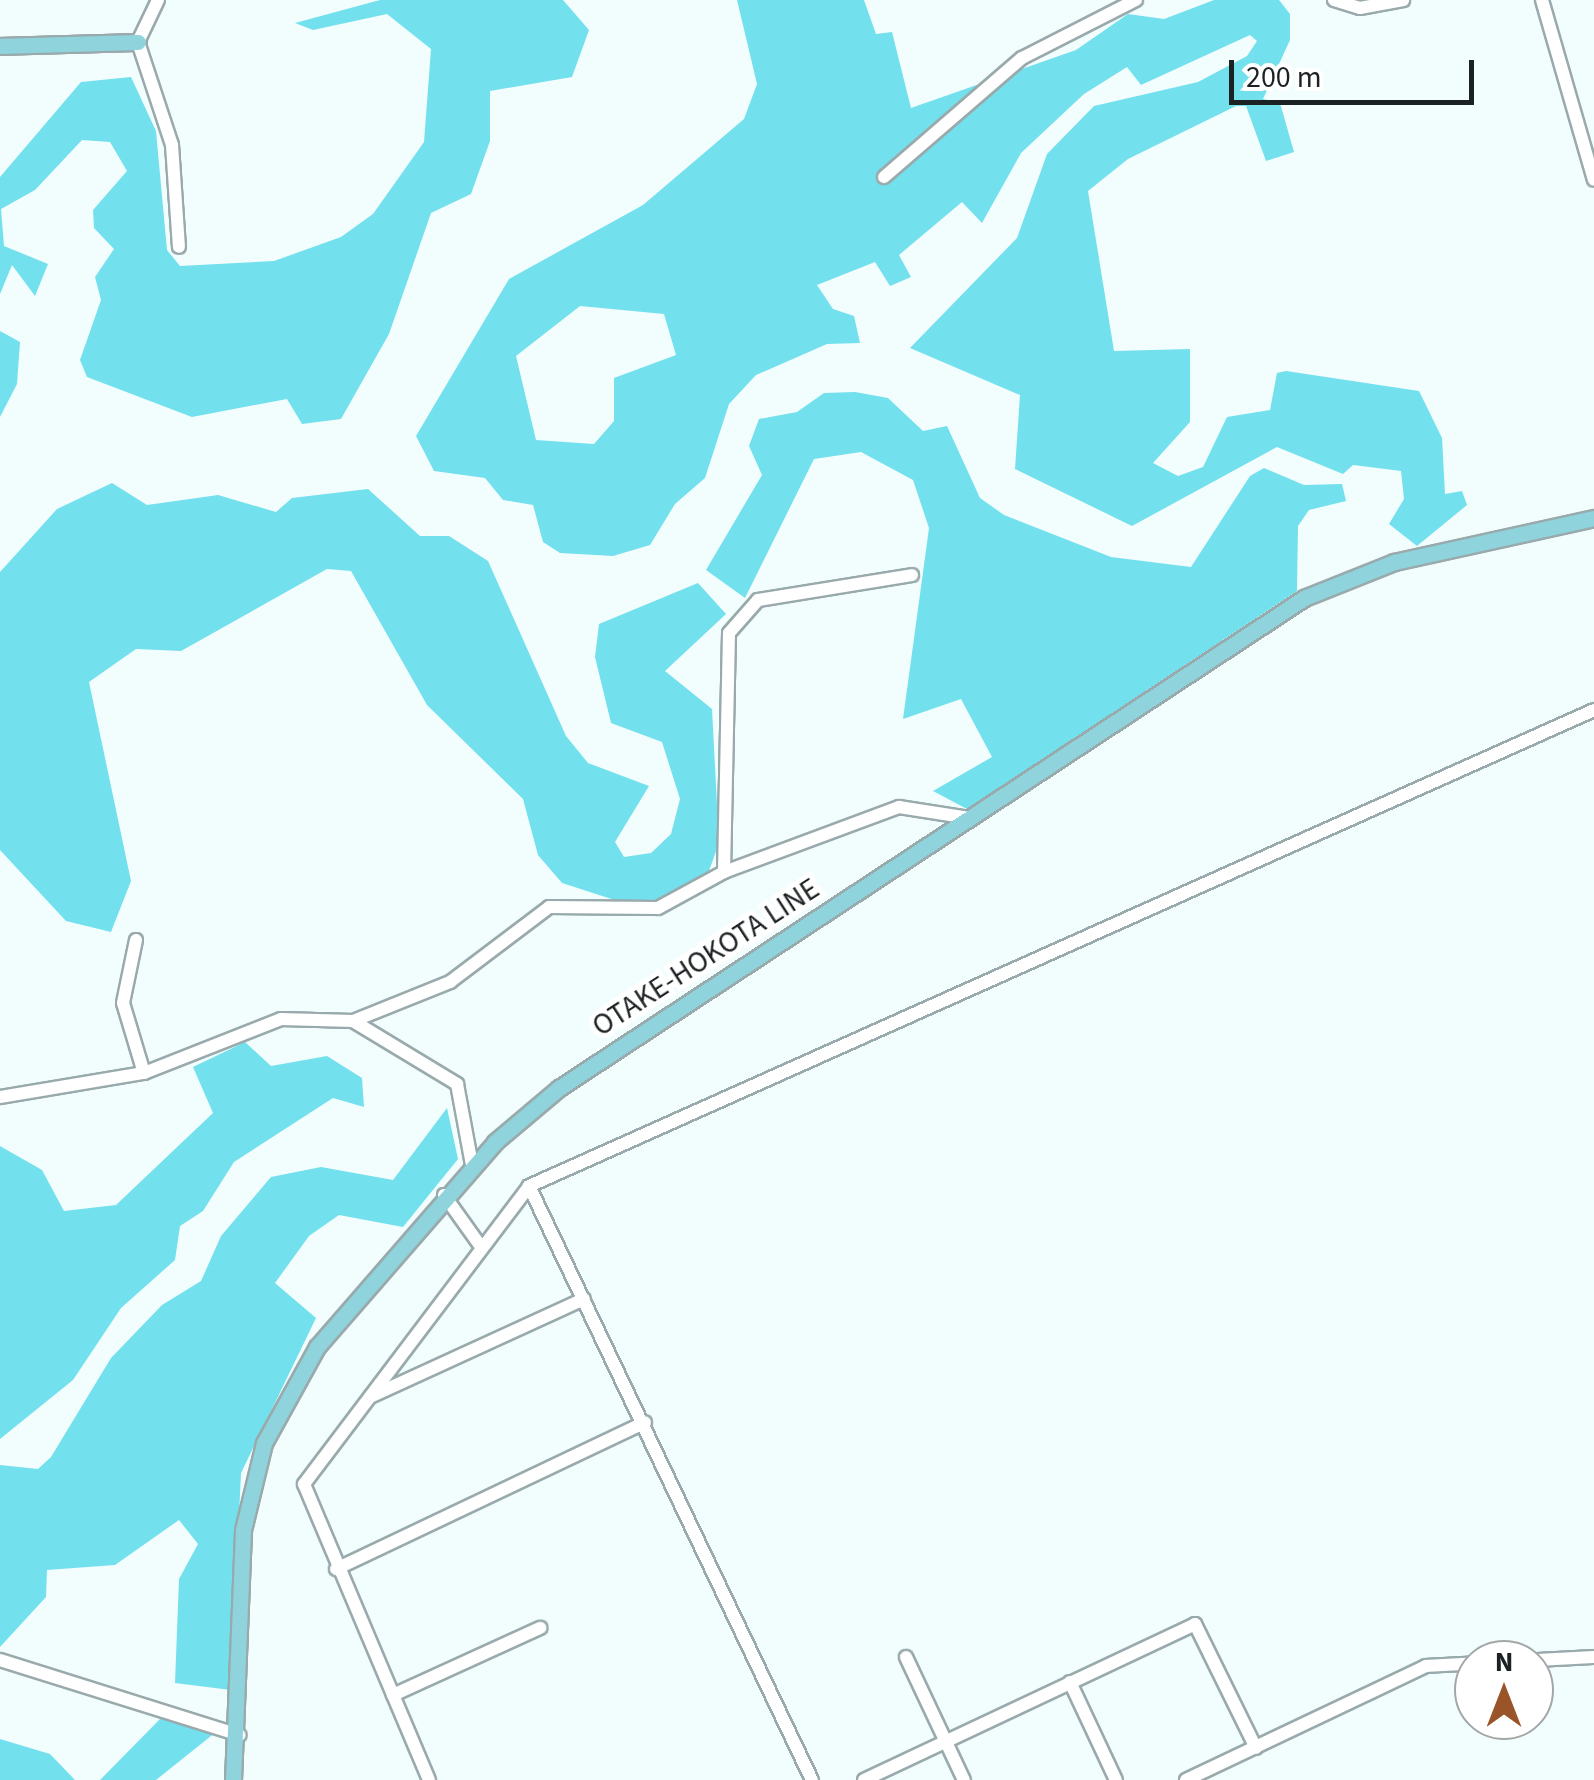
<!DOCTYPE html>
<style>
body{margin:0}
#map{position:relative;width:1594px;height:1780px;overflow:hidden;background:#f2fdfe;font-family:"Source Sans 3",sans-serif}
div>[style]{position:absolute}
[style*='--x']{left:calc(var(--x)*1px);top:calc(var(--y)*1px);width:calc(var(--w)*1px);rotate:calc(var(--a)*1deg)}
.forest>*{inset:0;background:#73e0ee}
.roads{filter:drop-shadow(2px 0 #99aaac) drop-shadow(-2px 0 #99aaac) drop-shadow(0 2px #99aaac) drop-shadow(0 -2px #99aaac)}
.minor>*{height:12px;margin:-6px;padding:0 6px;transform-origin:6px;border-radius:6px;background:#fff}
.major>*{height:15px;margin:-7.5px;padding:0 7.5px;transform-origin:7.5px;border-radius:7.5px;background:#8fd4dc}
span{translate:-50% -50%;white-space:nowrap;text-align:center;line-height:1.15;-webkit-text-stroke:10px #fff;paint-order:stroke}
.street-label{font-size:30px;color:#1c2223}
.north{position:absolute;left:1454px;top:1640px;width:100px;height:100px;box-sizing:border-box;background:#fff;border:2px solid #a4a7a7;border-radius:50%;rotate:0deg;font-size:28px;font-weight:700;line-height:40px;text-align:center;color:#1c2223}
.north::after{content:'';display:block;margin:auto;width:35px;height:45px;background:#995428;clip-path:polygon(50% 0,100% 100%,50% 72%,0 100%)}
.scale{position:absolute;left:1229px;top:60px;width:245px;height:45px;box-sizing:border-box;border:5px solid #1c2223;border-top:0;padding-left:12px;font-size:30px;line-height:35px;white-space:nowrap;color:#1c2223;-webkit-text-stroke:8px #fff;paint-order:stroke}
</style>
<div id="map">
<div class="forest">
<i style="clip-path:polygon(380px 0,563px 0,589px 30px,572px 77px,490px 91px,490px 141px,471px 194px,431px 213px,389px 334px,341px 419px,302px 424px,287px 399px,192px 417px,87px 377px,80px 360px,101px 300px,95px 277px,114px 249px,94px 228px,93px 210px,127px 171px,110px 142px,82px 140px,35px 190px,1px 209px,4px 246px,48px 264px,35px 296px,12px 265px,0 294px,0 177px,81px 82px,131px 77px,156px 131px,167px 250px,180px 266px,274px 261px,341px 237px,373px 214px,424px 142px,431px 49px,387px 14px,313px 30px,295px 23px)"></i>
<i style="clip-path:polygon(evenodd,737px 0,864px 0,876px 34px,892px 32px,911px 108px,1076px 50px,1128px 14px,1164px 19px,1214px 0,1279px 0,1290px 14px,1290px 40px,1263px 99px,1280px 103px,1294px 152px,1266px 161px,1246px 106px,1236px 106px,1128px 159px,1088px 191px,1114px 351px,1190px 349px,1190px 422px,1153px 463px,1178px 476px,1203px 467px,1227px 417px,1270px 410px,1277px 373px,1286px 371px,1419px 391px,1442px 438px,1445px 494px,1462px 491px,1467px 505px,1417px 546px,1389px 524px,1404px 499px,1401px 471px,1353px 465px,1343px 474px,1277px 447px,1132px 526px,1015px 469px,1020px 395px,910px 348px,1017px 238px,1047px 154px,1094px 106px,1198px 82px,1247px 56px,1257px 41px,1250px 35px,1141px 85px,1127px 67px,1084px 94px,1021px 153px,982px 223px,962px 202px,899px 255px,911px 277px,890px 286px,875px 262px,817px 285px,833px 309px,854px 316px,860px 343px,827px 344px,756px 375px,729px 404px,705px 478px,675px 504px,650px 545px,613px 556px,560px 553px,543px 542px,533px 505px,503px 500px,485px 478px,434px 471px,416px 436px,509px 279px,643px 205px,744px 119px,757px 84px,737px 0,580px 306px,664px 314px,676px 355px,614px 378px,614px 421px,594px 444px,536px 440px,516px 356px,580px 306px)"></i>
<i style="clip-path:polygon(0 331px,20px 342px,17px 384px,0 417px)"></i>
<i style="clip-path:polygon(855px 392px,888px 398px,923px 431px,947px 426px,980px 498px,1004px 515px,1111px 557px,1191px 567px,1250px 476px,1264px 468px,1304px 485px,1342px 484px,1346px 501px,1309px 510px,1298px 526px,1297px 591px,967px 809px,933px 791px,992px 757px,961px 699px,903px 719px,929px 528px,913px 480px,861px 452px,814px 459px,745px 598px,706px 570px,762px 475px,749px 446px,759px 419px,797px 412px,824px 393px)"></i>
<i style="clip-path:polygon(112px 483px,147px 505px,218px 495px,276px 512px,292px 498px,368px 489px,420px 536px,449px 536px,488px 561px,566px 736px,588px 763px,649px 786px,615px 842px,624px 857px,651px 853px,671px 834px,680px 799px,662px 742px,611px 723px,595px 657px,599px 624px,698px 583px,726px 614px,665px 671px,712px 709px,719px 843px,709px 871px,657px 900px,627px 904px,562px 883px,538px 855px,523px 799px,427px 705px,351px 571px,327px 569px,181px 651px,136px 649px,89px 682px,131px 881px,111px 932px,66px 921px,0 850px,0 572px,57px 509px)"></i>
<i style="clip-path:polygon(245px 1042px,271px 1066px,327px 1056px,362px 1078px,364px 1107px,333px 1098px,234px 1162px,203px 1211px,180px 1226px,175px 1260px,121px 1308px,73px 1380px,0 1439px,0 1146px,42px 1170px,64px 1211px,116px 1205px,213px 1113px,193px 1067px)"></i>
<i style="clip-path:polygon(447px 1108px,458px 1159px,403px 1227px,339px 1215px,309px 1236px,275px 1283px,316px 1318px,241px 1473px,231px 1690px,175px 1683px,179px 1579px,198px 1544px,179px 1520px,115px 1565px,47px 1570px,46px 1597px,0 1647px,0 1465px,38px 1469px,51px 1457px,111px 1358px,162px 1305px,201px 1281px,221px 1236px,271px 1177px,321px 1167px,393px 1180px)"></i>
<i style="clip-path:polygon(164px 1715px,216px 1732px,156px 1780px,100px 1780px)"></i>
<i style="clip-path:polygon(0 1739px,50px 1754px,75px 1780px,0 1780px)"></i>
</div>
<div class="roads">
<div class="minor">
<i style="--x:158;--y:0;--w:47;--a:115.5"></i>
<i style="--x:138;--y:42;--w:108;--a:71.7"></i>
<i style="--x:172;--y:145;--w:102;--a:86.1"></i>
<i style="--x:1334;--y:0;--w:27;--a:17"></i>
<i style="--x:1360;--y:8;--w:44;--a:-10.5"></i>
<i style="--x:1542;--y:0;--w:187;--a:73.9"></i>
<i style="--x:884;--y:177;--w:182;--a:-40.8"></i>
<i style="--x:1022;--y:58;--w:128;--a:-27"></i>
<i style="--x:724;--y:872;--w:239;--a:-88.8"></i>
<i style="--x:729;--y:633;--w:44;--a:-48.7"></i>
<i style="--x:758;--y:600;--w:156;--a:-9.2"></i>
<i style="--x:136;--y:940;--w:64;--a:101.7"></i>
<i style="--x:123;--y:1003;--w:73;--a:73.3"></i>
<i style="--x:353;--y:1021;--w:122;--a:31.2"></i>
<i style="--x:457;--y:1084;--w:82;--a:79.5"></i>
<i style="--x:0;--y:1097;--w:146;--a:-9.5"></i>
<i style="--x:144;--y:1073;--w:147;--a:-21.5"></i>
<i style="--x:281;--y:1019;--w:72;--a:1.6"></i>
<i style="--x:353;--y:1021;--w:105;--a:-21.9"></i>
<i style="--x:450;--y:982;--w:124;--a:-37.1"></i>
<i style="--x:549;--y:907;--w:109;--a:0.5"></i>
<i style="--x:658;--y:908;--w:75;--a:-28.6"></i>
<i style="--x:724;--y:872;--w:187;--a:-20.4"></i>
<i style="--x:899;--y:807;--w:71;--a:8.9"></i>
<i style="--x:529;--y:1186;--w:658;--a:64.53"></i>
<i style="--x:444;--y:1195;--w:60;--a:54.5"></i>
<i style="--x:372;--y:1396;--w:233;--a:-24.6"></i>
<i style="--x:336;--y:1569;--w:342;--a:-25.4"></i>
<i style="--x:906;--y:1657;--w:136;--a:64.8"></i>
<i style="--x:0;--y:1660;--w:251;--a:17.4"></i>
<i style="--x:1070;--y:1682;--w:108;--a:64.9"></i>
<i style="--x:393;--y:1695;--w:162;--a:-24.5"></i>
<i style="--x:429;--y:1780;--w:321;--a:-112.9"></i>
<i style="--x:304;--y:1484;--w:373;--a:-52.9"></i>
<i style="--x:529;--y:1186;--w:1167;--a:-24.08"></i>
<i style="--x:864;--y:1780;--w:366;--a:-25.2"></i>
<i style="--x:1195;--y:1624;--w:138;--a:63.8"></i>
<i style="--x:1186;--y:1780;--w:266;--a:-25.4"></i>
<i style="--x:1426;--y:1666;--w:168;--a:-3.1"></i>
</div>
<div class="major">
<i style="--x:0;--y:46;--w:138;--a:-1.7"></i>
<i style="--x:233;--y:1780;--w:250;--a:-87.7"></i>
<i style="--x:243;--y:1530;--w:89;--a:-76.4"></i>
<i style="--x:264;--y:1443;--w:110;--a:-61.1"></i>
<i style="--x:317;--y:1347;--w:271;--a:-49"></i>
<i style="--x:495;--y:1142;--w:84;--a:-40.2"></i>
<i style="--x:559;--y:1088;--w:892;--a:-33.33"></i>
<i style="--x:1304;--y:598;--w:97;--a:-21.8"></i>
<i style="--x:1394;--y:562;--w:205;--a:-12.4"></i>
</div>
</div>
<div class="street-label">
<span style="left:706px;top:958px;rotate:-33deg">OTAKE-HOKOTA LINE</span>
</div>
<div class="north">N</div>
<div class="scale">200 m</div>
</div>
